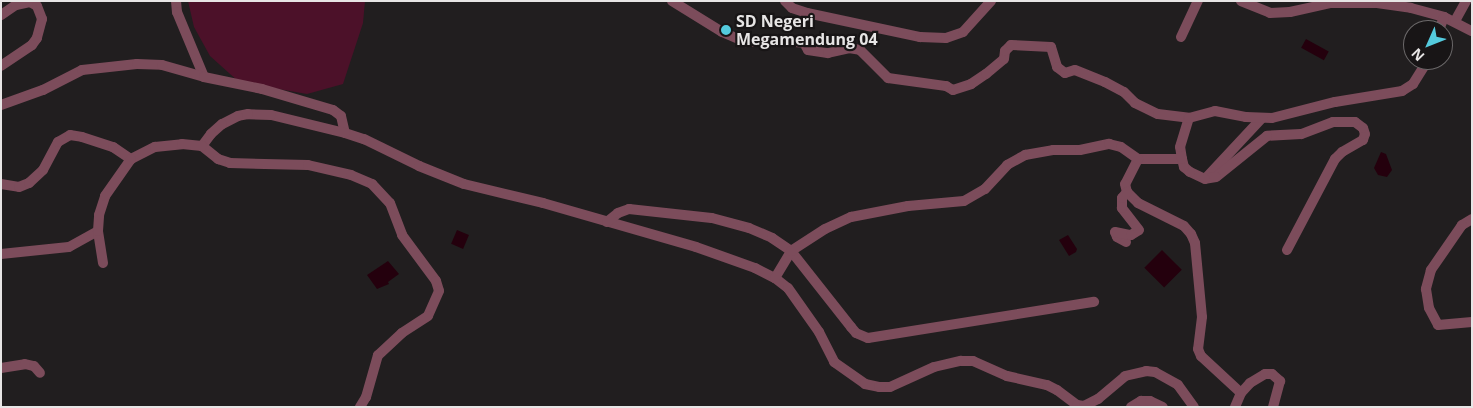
<!DOCTYPE html>
<style>
body{margin:0}
#map{position:relative;width:1473px;height:408px;overflow:hidden;background:#211e1f;font-family:"Open Sans",sans-serif}
div>[style]{position:absolute}
[style*='--x']{left:calc(var(--x)*1px);top:calc(var(--y)*1px);width:calc(var(--w)*1px);rotate:calc(var(--a)*1deg)}
.green>*{inset:0;background:#4c1129}
.water>*{inset:0;background:#24000d;transform-origin:0 0}
.minor>*{height:10px;margin:-5px;padding:0 5px;transform-origin:5px;border-radius:5px;background:#7c4c5b}
.dots>*{width:14px;height:14px;translate:-50% -50%;box-sizing:border-box;border:2px solid #181516;border-radius:50%}
span{translate:-50% -50%;white-space:nowrap;text-align:center;line-height:1.15;-webkit-text-stroke:4.5px #181516;paint-order:stroke}
.poi-label{font-size:16px;color:#e7e5e5;font-weight:700}
.left{translate:0 -50%;text-align:left}
.frame{position:absolute;inset:0;border:2px solid #e7e5e5;pointer-events:none}
.north{position:absolute;left:1403px;top:20px;width:50px;height:50px;box-sizing:border-box;background:#181516;border:1px solid #6b6869;border-radius:50%;rotate:226deg;font-size:14px;font-weight:700;line-height:20px;text-align:center;color:#e7e5e5}
.north::after{content:'';display:block;margin:auto;width:18px;height:22px;background:#54cadd;clip-path:polygon(50% 0,100% 100%,50% 72%,0 100%)}
</style>
<div id="map">
<div class="green">
<i style="clip-path:polygon(188px 1px,365px 1px,363px 23px,343px 84px,307px 94px,239px 82px,210px 56px,194px 27px)"></i>
</div>
<div class="water">
<i style="left:1306px;top:39px;width:26px;height:10px;rotate:29deg"></i>
<i style="clip-path:polygon(1381px 152px,1386px 154px,1392px 170px,1387px 177px,1378px 175px,1374px 168px)"></i>
<i style="left:457px;top:230px;width:13px;height:15px;rotate:23deg"></i>
<i style="clip-path:polygon(1068px 235px,1077px 249px,1076px 252px,1069px 256px,1059px 240px)"></i>
<i style="left:1162px;top:250px;width:28px;height:25px;rotate:45deg"></i>
<i style="clip-path:polygon(388px 261px,399px 274px,388px 282px,389px 284px,377px 289px,367px 275px)"></i>
</div>
<div class="minor">
<i style="--x:176;--y:1;--w:11;--a:85"></i>
<i style="--x:177;--y:12;--w:70;--a:67.4"></i>
<i style="--x:672;--y:1;--w:59;--a:31.8"></i>
<i style="--x:722;--y:32;--w:26;--a:23"></i>
<i style="--x:746;--y:42;--w:37;--a:-2"></i>
<i style="--x:783;--y:41;--w:21;--a:5"></i>
<i style="--x:804;--y:43;--w:8;--a:60"></i>
<i style="--x:808;--y:50;--w:20;--a:9"></i>
<i style="--x:828;--y:53;--w:22;--a:-13"></i>
<i style="--x:849;--y:48;--w:11;--a:10"></i>
<i style="--x:860;--y:50;--w:40;--a:45"></i>
<i style="--x:888;--y:78;--w:59;--a:7.9"></i>
<i style="--x:946;--y:86;--w:8;--a:30"></i>
<i style="--x:953;--y:90;--w:19;--a:-18"></i>
<i style="--x:971;--y:84;--w:18;--a:-34"></i>
<i style="--x:986;--y:74;--w:23;--a:-40"></i>
<i style="--x:1004;--y:59;--w:8;--a:-83"></i>
<i style="--x:1005;--y:51;--w:8;--a:-45"></i>
<i style="--x:1011;--y:45;--w:40;--a:2.9"></i>
<i style="--x:1051;--y:47;--w:21;--a:73"></i>
<i style="--x:1057;--y:67;--w:10;--a:37"></i>
<i style="--x:1065;--y:73;--w:10;--a:-17"></i>
<i style="--x:1075;--y:70;--w:32;--a:22"></i>
<i style="--x:1105;--y:82;--w:21;--a:28"></i>
<i style="--x:1124;--y:92;--w:16;--a:45"></i>
<i style="--x:1135;--y:103;--w:25;--a:26"></i>
<i style="--x:1158;--y:114;--w:31;--a:7"></i>
<i style="--x:785;--y:1;--w:10;--a:45"></i>
<i style="--x:792;--y:8;--w:16;--a:18"></i>
<i style="--x:807;--y:13;--w:116;--a:12"></i>
<i style="--x:920;--y:37;--w:26;--a:2"></i>
<i style="--x:946;--y:38;--w:18;--a:-19"></i>
<i style="--x:963;--y:32;--w:42;--a:-47.9"></i>
<i style="--x:1241;--y:1;--w:31;--a:22"></i>
<i style="--x:1270;--y:13;--w:20;--a:-3"></i>
<i style="--x:1290;--y:12;--w:42;--a:-12.4"></i>
<i style="--x:1331;--y:3;--w:46;--a:0"></i>
<i style="--x:1377;--y:3;--w:34;--a:8"></i>
<i style="--x:1411;--y:8;--w:34;--a:15"></i>
<i style="--x:1444;--y:17;--w:31;--a:27"></i>
<i style="--x:1;--y:15;--w:18;--a:-34"></i>
<i style="--x:16;--y:5;--w:14;--a:-12"></i>
<i style="--x:30;--y:2;--w:8;--a:30"></i>
<i style="--x:37;--y:6;--w:14;--a:69"></i>
<i style="--x:42;--y:19;--w:20;--a:105"></i>
<i style="--x:37;--y:38;--w:9;--a:126"></i>
<i style="--x:32;--y:45;--w:37;--a:146"></i>
<i style="--x:1455;--y:21;--w:23;--a:-61"></i>
<i style="--x:1439;--y:30;--w:14;--a:-69"></i>
<i style="--x:1181;--y:37;--w:40;--a:-65"></i>
<i style="--x:1;--y:105;--w:45;--a:-19.7"></i>
<i style="--x:43;--y:90;--w:44;--a:-27.1"></i>
<i style="--x:82;--y:70;--w:55;--a:-6.2"></i>
<i style="--x:137;--y:64;--w:25;--a:2"></i>
<i style="--x:162;--y:65;--w:44;--a:15.9"></i>
<i style="--x:204;--y:77;--w:59;--a:11.7"></i>
<i style="--x:262;--y:89;--w:74;--a:16.5"></i>
<i style="--x:333;--y:110;--w:10;--a:37"></i>
<i style="--x:341;--y:116;--w:17;--a:77"></i>
<i style="--x:345;--y:133;--w:20;--a:18"></i>
<i style="--x:364;--y:139;--w:61;--a:26.1"></i>
<i style="--x:419;--y:166;--w:48;--a:21.8"></i>
<i style="--x:464;--y:184;--w:81;--a:13.5"></i>
<i style="--x:543;--y:203;--w:159;--a:16"></i>
<i style="--x:696;--y:247;--w:63;--a:19.6"></i>
<i style="--x:755;--y:268;--w:22;--a:27"></i>
<i style="--x:775;--y:278;--w:16;--a:38"></i>
<i style="--x:788;--y:288;--w:54;--a:54.8"></i>
<i style="--x:819;--y:332;--w:34;--a:63"></i>
<i style="--x:834;--y:362;--w:38;--a:35"></i>
<i style="--x:865;--y:384;--w:14;--a:12"></i>
<i style="--x:879;--y:387;--w:11;--a:0"></i>
<i style="--x:890;--y:387;--w:48;--a:-24.4"></i>
<i style="--x:934;--y:367;--w:28;--a:-13"></i>
<i style="--x:961;--y:361;--w:12;--a:0"></i>
<i style="--x:973;--y:361;--w:37;--a:24"></i>
<i style="--x:1007;--y:376;--w:41;--a:12.7"></i>
<i style="--x:1047;--y:385;--w:11;--a:27"></i>
<i style="--x:1057;--y:390;--w:25;--a:37"></i>
<i style="--x:1077;--y:405;--w:7;--a:8"></i>
<i style="--x:1084;--y:406;--w:16;--a:-27"></i>
<i style="--x:1098;--y:399;--w:35;--a:-40"></i>
<i style="--x:1125;--y:376;--w:22;--a:-13"></i>
<i style="--x:1146;--y:371;--w:9;--a:6"></i>
<i style="--x:1155;--y:372;--w:26;--a:29"></i>
<i style="--x:1178;--y:385;--w:27;--a:54"></i>
<i style="--x:345;--y:133;--w:76;--a:-166.3"></i>
<i style="--x:271;--y:115;--w:23;--a:-178"></i>
<i style="--x:248;--y:114;--w:10;--a:169"></i>
<i style="--x:238;--y:116;--w:18;--a:153"></i>
<i style="--x:222;--y:124;--w:15;--a:138"></i>
<i style="--x:211;--y:134;--w:15;--a:127"></i>
<i style="--x:202;--y:146;--w:21;--a:39"></i>
<i style="--x:218;--y:159;--w:13;--a:18"></i>
<i style="--x:230;--y:163;--w:78;--a:1.5"></i>
<i style="--x:308;--y:165;--w:44;--a:13.1"></i>
<i style="--x:351;--y:175;--w:23;--a:23"></i>
<i style="--x:372;--y:184;--w:26;--a:47"></i>
<i style="--x:390;--y:203;--w:34;--a:69"></i>
<i style="--x:402;--y:235;--w:57;--a:53.5"></i>
<i style="--x:436;--y:281;--w:10;--a:73"></i>
<i style="--x:439;--y:291;--w:27;--a:114"></i>
<i style="--x:428;--y:316;--w:31;--a:147"></i>
<i style="--x:402;--y:333;--w:33;--a:137"></i>
<i style="--x:378;--y:355;--w:44;--a:105.9"></i>
<i style="--x:366;--y:397;--w:12;--a:121"></i>
<i style="--x:1182;--y:159;--w:44;--a:180"></i>
<i style="--x:1138;--y:159;--w:28;--a:117"></i>
<i style="--x:1125;--y:184;--w:8;--a:76"></i>
<i style="--x:1127;--y:192;--w:16;--a:45"></i>
<i style="--x:1138;--y:203;--w:51;--a:26.6"></i>
<i style="--x:1184;--y:226;--w:11;--a:49"></i>
<i style="--x:1191;--y:234;--w:10;--a:66"></i>
<i style="--x:1195;--y:243;--w:74;--a:84.6"></i>
<i style="--x:1202;--y:317;--w:32;--a:97"></i>
<i style="--x:1198;--y:349;--w:8;--a:67"></i>
<i style="--x:1201;--y:356;--w:54;--a:42.8"></i>
<i style="--x:1206;--y:178;--w:81;--a:-47"></i>
<i style="--x:1;--y:184;--w:18;--a:9"></i>
<i style="--x:19;--y:187;--w:11;--a:-22"></i>
<i style="--x:29;--y:183;--w:19;--a:-43"></i>
<i style="--x:43;--y:170;--w:32;--a:-62"></i>
<i style="--x:58;--y:142;--w:14;--a:-30"></i>
<i style="--x:70;--y:135;--w:12;--a:9"></i>
<i style="--x:82;--y:137;--w:33;--a:18"></i>
<i style="--x:113;--y:147;--w:22;--a:34"></i>
<i style="--x:131;--y:159;--w:27;--a:-27"></i>
<i style="--x:155;--y:147;--w:27;--a:-6"></i>
<i style="--x:182;--y:144;--w:20;--a:6"></i>
<i style="--x:1472;--y:219;--w:12;--a:149"></i>
<i style="--x:1462;--y:225;--w:55;--a:124.6"></i>
<i style="--x:1431;--y:270;--w:20;--a:105"></i>
<i style="--x:1426;--y:289;--w:19;--a:81"></i>
<i style="--x:1429;--y:308;--w:19;--a:62"></i>
<i style="--x:1438;--y:325;--w:34;--a:-5"></i>
<i style="--x:607;--y:222;--w:14;--a:-39"></i>
<i style="--x:618;--y:213;--w:12;--a:-20"></i>
<i style="--x:629;--y:209;--w:83;--a:6.2"></i>
<i style="--x:712;--y:218;--w:38;--a:15"></i>
<i style="--x:749;--y:228;--w:25;--a:23"></i>
<i style="--x:772;--y:238;--w:23;--a:34"></i>
<i style="--x:791;--y:251;--w:97;--a:51.7"></i>
<i style="--x:851;--y:327;--w:8;--a:50"></i>
<i style="--x:856;--y:333;--w:13;--a:23"></i>
<i style="--x:868;--y:338;--w:229;--a:-9.1"></i>
<i style="--x:1126;--y:242;--w:10;--a:-151"></i>
<i style="--x:1117;--y:237;--w:5;--a:-112"></i>
<i style="--x:1115;--y:232;--w:16;--a:11"></i>
<i style="--x:1131;--y:235;--w:9;--a:-32"></i>
<i style="--x:1139;--y:230;--w:28;--a:-128"></i>
<i style="--x:1122;--y:208;--w:10;--a:-90"></i>
<i style="--x:1122;--y:198;--w:8;--a:-50"></i>
<i style="--x:1287;--y:250;--w:103;--a:-62.2"></i>
<i style="--x:1335;--y:159;--w:10;--a:-45"></i>
<i style="--x:1342;--y:152;--w:24;--a:-30"></i>
<i style="--x:1363;--y:140;--w:6;--a:-72"></i>
<i style="--x:1365;--y:134;--w:6;--a:-108"></i>
<i style="--x:1363;--y:128;--w:10;--a:-143"></i>
<i style="--x:1355;--y:122;--w:22;--a:180"></i>
<i style="--x:1333;--y:122;--w:34;--a:159"></i>
<i style="--x:1301;--y:134;--w:34;--a:177"></i>
<i style="--x:1267;--y:136;--w:65;--a:141.2"></i>
<i style="--x:1216;--y:177;--w:11;--a:170"></i>
<i style="--x:1205;--y:179;--w:17;--a:-155"></i>
<i style="--x:1190;--y:172;--w:8;--a:-140"></i>
<i style="--x:1184;--y:167;--w:8;--a:-104"></i>
<i style="--x:1182;--y:159;--w:12;--a:-99"></i>
<i style="--x:1180;--y:147;--w:30;--a:-73"></i>
<i style="--x:1189;--y:118;--w:27;--a:-15"></i>
<i style="--x:1215;--y:111;--w:32;--a:11"></i>
<i style="--x:1246;--y:117;--w:26;--a:2"></i>
<i style="--x:1272;--y:118;--w:65;--a:-14.3"></i>
<i style="--x:1335;--y:102;--w:68;--a:-9.3"></i>
<i style="--x:1402;--y:91;--w:13;--a:-32"></i>
<i style="--x:1413;--y:84;--w:28;--a:-58"></i>
<i style="--x:1;--y:254;--w:68;--a:-5.9"></i>
<i style="--x:69;--y:247;--w:33;--a:-29"></i>
<i style="--x:103;--y:263;--w:32;--a:-99"></i>
<i style="--x:98;--y:231;--w:16;--a:-86"></i>
<i style="--x:99;--y:215;--w:20;--a:-72"></i>
<i style="--x:105;--y:196;--w:45;--a:-54.9"></i>
<i style="--x:775;--y:278;--w:31;--a:-59"></i>
<i style="--x:791;--y:251;--w:40;--a:-32.9"></i>
<i style="--x:825;--y:229;--w:29;--a:-25"></i>
<i style="--x:851;--y:217;--w:58;--a:-10.9"></i>
<i style="--x:908;--y:206;--w:56;--a:-5.1"></i>
<i style="--x:964;--y:201;--w:24;--a:-30"></i>
<i style="--x:985;--y:189;--w:33;--a:-47"></i>
<i style="--x:1007;--y:165;--w:21;--a:-29"></i>
<i style="--x:1025;--y:155;--w:28;--a:-10"></i>
<i style="--x:1053;--y:150;--w:27;--a:0"></i>
<i style="--x:1080;--y:150;--w:30;--a:-12"></i>
<i style="--x:1109;--y:144;--w:12;--a:14"></i>
<i style="--x:1121;--y:147;--w:21;--a:35"></i>
<i style="--x:1;--y:368;--w:24;--a:-9"></i>
<i style="--x:25;--y:364;--w:9;--a:13"></i>
<i style="--x:34;--y:366;--w:9;--a:49"></i>
<i style="--x:1131;--y:407;--w:12;--a:-31"></i>
<i style="--x:1141;--y:401;--w:9;--a:0"></i>
<i style="--x:1150;--y:401;--w:14;--a:25"></i>
<i style="--x:1235;--y:407;--w:15;--a:-67"></i>
<i style="--x:1241;--y:393;--w:13;--a:-48"></i>
<i style="--x:1250;--y:383;--w:17;--a:-31"></i>
<i style="--x:1265;--y:374;--w:7;--a:0"></i>
<i style="--x:1272;--y:374;--w:11;--a:41"></i>
<i style="--x:1280;--y:381;--w:27;--a:105"></i>
</div>
<div class="dots">
<i style="left:726px;top:30px;background:#54cadd"></i>
</div>
<div class="poi-label">
<span class="left" style="left:736px;top:30px">SD Negeri<br>Megamendung 04</span>
</div>
<div class="frame"></div>
<div class="north">N</div>
</div>
